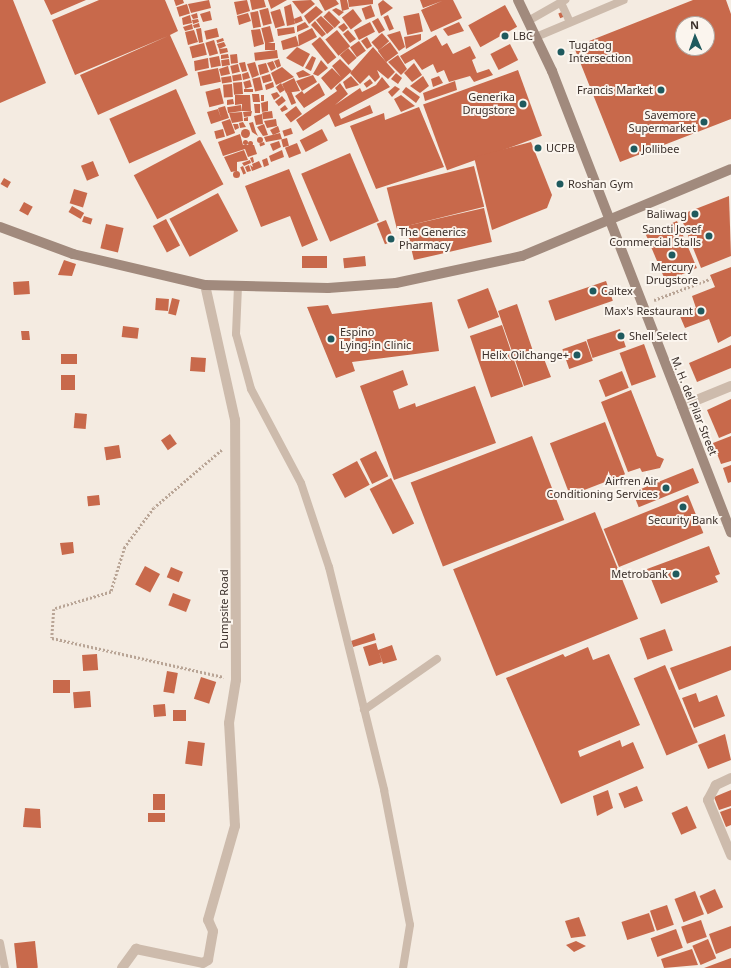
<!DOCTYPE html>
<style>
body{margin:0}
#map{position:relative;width:731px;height:968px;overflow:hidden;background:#f4ebe1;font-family:"Noto Sans",sans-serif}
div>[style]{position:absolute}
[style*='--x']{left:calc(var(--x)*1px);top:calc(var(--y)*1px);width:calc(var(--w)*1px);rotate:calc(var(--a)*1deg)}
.building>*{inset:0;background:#c8694b;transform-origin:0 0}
.round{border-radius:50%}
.path>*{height:2.5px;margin-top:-1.25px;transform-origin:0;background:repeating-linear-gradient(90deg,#b9a596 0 2px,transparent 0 4px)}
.service>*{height:8px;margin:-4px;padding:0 4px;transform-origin:4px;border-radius:4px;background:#cdbbac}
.minor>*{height:10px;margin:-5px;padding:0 5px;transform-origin:5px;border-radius:5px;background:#cdbbac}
.secondary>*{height:10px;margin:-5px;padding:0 5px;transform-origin:5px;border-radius:5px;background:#a18a7d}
.dots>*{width:11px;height:11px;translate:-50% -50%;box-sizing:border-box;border:2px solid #fbf5ee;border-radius:50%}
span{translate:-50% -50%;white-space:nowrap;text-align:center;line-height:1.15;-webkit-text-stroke:4px #fbf5ee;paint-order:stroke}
.poi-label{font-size:11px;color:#3b302b}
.left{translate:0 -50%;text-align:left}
.right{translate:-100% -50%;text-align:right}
.street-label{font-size:11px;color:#3b302b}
.north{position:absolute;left:675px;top:16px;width:40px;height:40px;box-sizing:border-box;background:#fbf5ee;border:1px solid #aea6a0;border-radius:50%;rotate:358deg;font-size:11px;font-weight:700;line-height:16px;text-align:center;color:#3b302b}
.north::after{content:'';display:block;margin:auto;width:14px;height:18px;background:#1f5a5e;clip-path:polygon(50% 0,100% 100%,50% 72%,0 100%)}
</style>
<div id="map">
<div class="building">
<i style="clip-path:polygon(0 0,13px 0,46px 83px,0 103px)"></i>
<i style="clip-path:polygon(44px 0,86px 0,51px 15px)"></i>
<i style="clip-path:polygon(99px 0,165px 0,178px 31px,170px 35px,188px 75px,98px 115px,80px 75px,168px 36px,75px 75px,52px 20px)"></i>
<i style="clip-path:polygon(174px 0,183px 0,184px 3px,176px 6px)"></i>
<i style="clip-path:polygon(209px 0,211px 8px,191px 13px,188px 4px)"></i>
<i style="clip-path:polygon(247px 0,250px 11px,237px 15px,234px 2px)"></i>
<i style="clip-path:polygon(250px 0,264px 0,266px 7px,252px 10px)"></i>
<i style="clip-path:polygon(268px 0,287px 0,271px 9px)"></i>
<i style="clip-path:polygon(311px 0,315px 4px,302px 14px,292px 1px)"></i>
<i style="clip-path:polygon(319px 0,336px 0,339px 4px,325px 11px)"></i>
<i style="clip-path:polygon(340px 0,347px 0,349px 9px,342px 11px)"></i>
<i style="clip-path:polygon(348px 0,373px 0,373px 4px,349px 7px)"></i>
<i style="clip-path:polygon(383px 0,393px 8px,381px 16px,378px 4px)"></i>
<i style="clip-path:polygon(420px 0,453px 0,462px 18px,431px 32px,421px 10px,442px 1px,423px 8px)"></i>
<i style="clip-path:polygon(evenodd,693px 0,726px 0,731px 14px,731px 119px,620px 162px,574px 47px,693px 0,683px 24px,707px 24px,707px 48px,683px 48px,683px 24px)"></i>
<i style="left:187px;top:4px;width:10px;height:11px;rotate:73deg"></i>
<i style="clip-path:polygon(291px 4px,295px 24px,287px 26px,284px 7px)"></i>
<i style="left:371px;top:5px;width:12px;height:10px;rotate:70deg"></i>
<i style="left:505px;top:5px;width:25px;height:42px;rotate:61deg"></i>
<i style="clip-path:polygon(316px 6px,323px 12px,309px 24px,304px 16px)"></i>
<i style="left:268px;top:8px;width:16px;height:9px;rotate:76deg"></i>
<i style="clip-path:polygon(336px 8px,344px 12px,339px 16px,332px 10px)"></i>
<i style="left:280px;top:9px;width:17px;height:10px;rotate:73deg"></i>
<i style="left:353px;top:9px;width:15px;height:14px;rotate:53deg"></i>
<i style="clip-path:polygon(210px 11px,212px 20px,203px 22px,200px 14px)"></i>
<i style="left:258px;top:11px;width:16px;height:8px;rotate:79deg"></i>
<i style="left:329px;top:11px;width:16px;height:8px;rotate:45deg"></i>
<i style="left:562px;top:12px;width:5px;height:4px;rotate:68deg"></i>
<i style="clip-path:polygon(197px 13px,198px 18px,193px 19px,191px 15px)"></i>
<i style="clip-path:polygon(248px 13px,251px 21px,239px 25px,237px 16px)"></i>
<i style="left:419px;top:13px;width:19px;height:16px;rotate:78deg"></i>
<i style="clip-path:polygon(190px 15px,192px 23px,183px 25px,182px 18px)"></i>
<i style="left:388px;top:15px;width:15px;height:5px;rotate:67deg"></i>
<i style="left:301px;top:16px;width:5px;height:8px;rotate:68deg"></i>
<i style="clip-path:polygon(321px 16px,334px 28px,327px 34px,316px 20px)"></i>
<i style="left:378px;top:18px;width:14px;height:7px;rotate:60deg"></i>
<i style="clip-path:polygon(198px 19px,199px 22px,193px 24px,192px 20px)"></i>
<i style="clip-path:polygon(315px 21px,326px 34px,322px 37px,311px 25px)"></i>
<i style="clip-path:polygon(305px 22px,309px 27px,297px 32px,297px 26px)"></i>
<i style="left:370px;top:22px;width:11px;height:18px;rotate:63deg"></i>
<i style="clip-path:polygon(459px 22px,464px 31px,448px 36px,443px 29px)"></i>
<i style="clip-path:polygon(199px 23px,200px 27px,194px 28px,193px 25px)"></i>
<i style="clip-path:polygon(344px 23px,348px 28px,343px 32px,338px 27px)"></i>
<i style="clip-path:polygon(192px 24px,193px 29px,185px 31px,183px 27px)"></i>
<i style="left:270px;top:26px;width:16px;height:9px;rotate:76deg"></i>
<i style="clip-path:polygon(294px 27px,295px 33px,278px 36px,277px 29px)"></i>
<i style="clip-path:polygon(201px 28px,203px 42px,199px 43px,196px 29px)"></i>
<i style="left:217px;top:28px;width:9px;height:13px;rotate:77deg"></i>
<i style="clip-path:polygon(312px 28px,317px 37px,299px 46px,298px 35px)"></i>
<i style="clip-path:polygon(260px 29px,264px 44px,254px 47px,251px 30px)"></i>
<i style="clip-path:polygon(194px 30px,198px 42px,188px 45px,185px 32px)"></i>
<i style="left:337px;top:30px;width:21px;height:15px;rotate:51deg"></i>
<i style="clip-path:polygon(348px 30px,356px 39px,350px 43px,343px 34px)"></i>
<i style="clip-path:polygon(400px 31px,405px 47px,399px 51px,387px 35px)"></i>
<i style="left:382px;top:33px;width:11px;height:14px;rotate:49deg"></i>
<i style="clip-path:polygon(421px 34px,421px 40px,406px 49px,404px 37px)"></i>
<i style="clip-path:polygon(436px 35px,442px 46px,447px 43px,453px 54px,470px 46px,476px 58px,472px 60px,477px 73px,489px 69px,493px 75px,474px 82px,470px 76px,449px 82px,444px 70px,437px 73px,433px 64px,422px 70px,414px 59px,405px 64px,400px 56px)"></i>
<i style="clip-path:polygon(296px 36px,299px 46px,283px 50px,281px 41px)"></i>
<i style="left:320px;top:37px;width:26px;height:11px;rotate:51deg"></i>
<i style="clip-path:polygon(367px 37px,372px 46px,367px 49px,361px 41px)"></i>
<i style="left:223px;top:38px;width:3px;height:7px;rotate:72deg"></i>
<i style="left:214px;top:40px;width:14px;height:9px;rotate:73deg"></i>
<i style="left:359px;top:41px;width:12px;height:11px;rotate:55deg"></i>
<i style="clip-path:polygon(224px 42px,226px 46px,219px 49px,217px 44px)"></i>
<i style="left:390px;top:42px;width:14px;height:15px;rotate:54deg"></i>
<i style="left:204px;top:43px;width:12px;height:15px;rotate:76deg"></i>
<i style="left:275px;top:43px;width:7px;height:10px;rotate:90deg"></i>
<i style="left:510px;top:44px;width:18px;height:22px;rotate:63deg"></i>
<i style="clip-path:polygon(297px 47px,310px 54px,303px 67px,286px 58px)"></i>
<i style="clip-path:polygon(373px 47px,395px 72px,388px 79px,377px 70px,380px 77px,375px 82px,369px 75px,360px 84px,350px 73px)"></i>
<i style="clip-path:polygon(227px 48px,228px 52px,220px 54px,219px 49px)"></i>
<i style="left:348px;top:48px;width:13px;height:11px;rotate:48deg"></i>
<i style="left:277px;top:50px;width:8px;height:23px;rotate:83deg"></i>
<i style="clip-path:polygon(228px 54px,229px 58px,221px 59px,221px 55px)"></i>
<i style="left:237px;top:54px;width:9px;height:7px;rotate:84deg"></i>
<i style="clip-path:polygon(398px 55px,407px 69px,401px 75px,388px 62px)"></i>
<i style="left:219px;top:56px;width:10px;height:10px;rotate:79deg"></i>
<i style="clip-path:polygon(312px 56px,316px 58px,311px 71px,305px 68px)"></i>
<i style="clip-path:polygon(208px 58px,209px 68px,195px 71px,194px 61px)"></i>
<i style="left:229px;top:59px;width:6px;height:8px;rotate:81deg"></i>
<i style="clip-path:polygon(279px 59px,281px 66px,277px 68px,274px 61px)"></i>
<i style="clip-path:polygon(340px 59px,352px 71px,331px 90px,321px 78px,332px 68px,341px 77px,332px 66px)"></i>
<i style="clip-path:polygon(321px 60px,328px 68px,318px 76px,313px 74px)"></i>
<i style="clip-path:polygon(273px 61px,276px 68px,271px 71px,267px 63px)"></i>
<i style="clip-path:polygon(245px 62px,247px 71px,242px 72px,239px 63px)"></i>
<i style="clip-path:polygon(255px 62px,259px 75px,252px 78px,247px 64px)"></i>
<i style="clip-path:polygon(266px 63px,269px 72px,260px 75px,258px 65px)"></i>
<i style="clip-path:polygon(414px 63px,422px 75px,412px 82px,404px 73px)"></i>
<i style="left:238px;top:64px;width:8px;height:8px;rotate:76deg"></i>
<i style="clip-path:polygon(228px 66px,230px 74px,221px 76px,219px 69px)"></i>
<i style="clip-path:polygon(282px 67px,294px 77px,276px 85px,271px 73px)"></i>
<i style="left:218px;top:68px;width:14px;height:21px;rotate:78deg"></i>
<i style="clip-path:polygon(303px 70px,311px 75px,299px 78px,296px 73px)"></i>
<i style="left:518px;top:70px;width:70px;height:101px;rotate:70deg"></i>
<i style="clip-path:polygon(248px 72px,250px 78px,243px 80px,242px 74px)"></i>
<i style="clip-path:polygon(396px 73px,402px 78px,398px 84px,391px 79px)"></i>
<i style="left:241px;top:74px;width:6px;height:9px;rotate:81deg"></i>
<i style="left:270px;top:74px;width:7px;height:9px;rotate:74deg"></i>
<i style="clip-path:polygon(313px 75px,317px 82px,302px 91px,296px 81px)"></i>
<i style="left:231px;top:76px;width:6px;height:10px;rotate:81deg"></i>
<i style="clip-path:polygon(351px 76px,359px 85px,346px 89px,343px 82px)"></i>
<i style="clip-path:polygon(423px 76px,429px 86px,420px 93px,410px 86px)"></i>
<i style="clip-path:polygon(439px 76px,443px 83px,433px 87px,431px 79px)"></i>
<i style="left:260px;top:77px;width:13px;height:8px;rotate:77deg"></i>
<i style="clip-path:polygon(382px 77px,390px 87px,339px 114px,341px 119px,370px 105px,373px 113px,335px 127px,329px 114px,303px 131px,296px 120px,337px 91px,335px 88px,340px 83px,348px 94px,335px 105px,360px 88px,362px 92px,376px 85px)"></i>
<i style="clip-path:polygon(294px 78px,300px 91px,286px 93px,282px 84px)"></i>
<i style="left:370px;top:79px;width:5px;height:8px;rotate:53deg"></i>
<i style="left:250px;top:80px;width:7px;height:7px;rotate:74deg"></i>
<i style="clip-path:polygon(455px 81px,457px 90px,425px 101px,423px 93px)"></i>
<i style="left:242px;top:82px;width:12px;height:9px;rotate:85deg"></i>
<i style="clip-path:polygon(273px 82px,274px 87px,266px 90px,265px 85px)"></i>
<i style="clip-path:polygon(281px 83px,285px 90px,280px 93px,276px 87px)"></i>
<i style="clip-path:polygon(319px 83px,325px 95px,304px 108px,295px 96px,302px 91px,304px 94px)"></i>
<i style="left:232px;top:84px;width:13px;height:9px;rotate:86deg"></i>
<i style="clip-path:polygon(395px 86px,400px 89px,392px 97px,388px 92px)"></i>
<i style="clip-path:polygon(406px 87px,420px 97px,416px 103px,402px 92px)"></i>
<i style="left:220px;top:88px;width:16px;height:15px;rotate:76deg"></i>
<i style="left:176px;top:89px;width:49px;height:73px;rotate:66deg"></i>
<i style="left:253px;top:89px;width:3px;height:9px;rotate:90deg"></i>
<i style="left:291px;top:91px;width:13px;height:5px;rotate:67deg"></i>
<i style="clip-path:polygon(277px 92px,280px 96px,274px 100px,271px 94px)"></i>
<i style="clip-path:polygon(252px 94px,259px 94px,260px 102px,253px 102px)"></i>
<i style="clip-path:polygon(235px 95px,250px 95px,251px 111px,242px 111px,242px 104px,235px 105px)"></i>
<i style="left:261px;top:95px;width:3px;height:6px"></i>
<i style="clip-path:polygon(401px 95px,415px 106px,401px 112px,394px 99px)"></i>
<i style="left:282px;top:96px;width:6px;height:9px;rotate:51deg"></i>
<i style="clip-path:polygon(233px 99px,234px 104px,227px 105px,227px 100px)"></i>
<i style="clip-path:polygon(268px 101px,268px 111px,262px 112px,261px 103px)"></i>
<i style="clip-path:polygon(254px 104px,260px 104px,260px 113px,255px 113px)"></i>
<i style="left:241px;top:105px;width:6px;height:14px;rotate:81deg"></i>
<i style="clip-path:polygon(285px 105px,288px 109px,282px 112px,280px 109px)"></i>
<i style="clip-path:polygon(225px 106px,229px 118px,211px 124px,207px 112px,218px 109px,221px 118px,218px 108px)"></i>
<i style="left:296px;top:106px;width:10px;height:14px;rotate:53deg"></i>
<i style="clip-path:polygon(419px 107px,444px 167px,376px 189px,350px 126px,384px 113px,385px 120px)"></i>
<i style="clip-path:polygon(252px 111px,251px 116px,244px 117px,243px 112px)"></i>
<i style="left:272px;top:111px;width:7px;height:10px;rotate:82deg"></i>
<i style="clip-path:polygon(242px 112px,243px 121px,232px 123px,229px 113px)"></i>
<i style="clip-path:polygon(262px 114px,263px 124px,256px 125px,254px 116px)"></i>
<i style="clip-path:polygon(248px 117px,248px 121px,244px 121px,244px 118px)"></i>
<i style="left:230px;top:119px;width:15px;height:9px;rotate:70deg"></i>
<i style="clip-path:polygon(276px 119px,277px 126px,267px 128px,264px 121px)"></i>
<i style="clip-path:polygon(243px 122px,246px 127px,240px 128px,239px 123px)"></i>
<i style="clip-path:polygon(253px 122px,256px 132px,258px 136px,252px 132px,249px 123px)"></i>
<i style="clip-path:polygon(233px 124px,238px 124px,239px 128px,235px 130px)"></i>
<i style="clip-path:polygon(264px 124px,268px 135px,263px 136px,257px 127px)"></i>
<i style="clip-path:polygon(278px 126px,280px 132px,273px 135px,270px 130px)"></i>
<i style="left:291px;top:128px;width:6px;height:9px;rotate:72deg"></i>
<i class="round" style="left:240.5px;top:128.5px;width:9px;height:9px"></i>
<i style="left:223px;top:129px;width:8px;height:9px;rotate:76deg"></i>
<i style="left:322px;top:129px;width:13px;height:25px;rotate:63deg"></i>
<i style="clip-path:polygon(280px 133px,282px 139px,266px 142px,264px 137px)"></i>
<i style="clip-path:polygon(240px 134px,243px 145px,254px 145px,257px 154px,248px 157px,245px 149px,223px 156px,218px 142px)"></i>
<i class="round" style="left:257px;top:137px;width:6px;height:6px"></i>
<i style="left:287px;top:138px;width:8px;height:6px;rotate:76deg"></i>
<i class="round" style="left:242.5px;top:139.5px;width:5px;height:5px"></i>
<i style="left:200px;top:140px;width:50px;height:75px;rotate:62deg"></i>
<i class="round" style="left:247.5px;top:140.5px;width:5px;height:5px"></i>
<i style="clip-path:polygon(279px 141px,281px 147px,273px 151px,270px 144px)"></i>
<i style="left:264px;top:142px;width:3px;height:5px;rotate:72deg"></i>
<i style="clip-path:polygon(531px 142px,552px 195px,547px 208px,492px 230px,474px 157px)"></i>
<i style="left:297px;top:143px;width:11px;height:13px;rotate:68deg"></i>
<i style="clip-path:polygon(244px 150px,248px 160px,237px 162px,237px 171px,231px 172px,224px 157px)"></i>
<i style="clip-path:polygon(282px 150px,284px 157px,271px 162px,269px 156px)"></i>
<i style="left:350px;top:153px;width:74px;height:53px;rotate:67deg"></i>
<i style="clip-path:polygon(253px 157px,254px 162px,252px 163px,250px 158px)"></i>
<i style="clip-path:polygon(267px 158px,269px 165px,264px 167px,262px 160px)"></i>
<i style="clip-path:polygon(250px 160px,251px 163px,244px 166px,242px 163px)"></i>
<i style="left:93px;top:161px;width:16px;height:13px;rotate:68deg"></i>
<i style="clip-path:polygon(259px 161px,262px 167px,252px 171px,250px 165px,253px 167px,252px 164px)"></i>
<i style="clip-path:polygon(249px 165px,251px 171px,247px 172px,245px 167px)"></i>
<i style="left:243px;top:166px;width:8px;height:3px;rotate:67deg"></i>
<i style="left:474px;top:166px;width:42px;height:90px;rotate:76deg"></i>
<i style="clip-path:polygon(289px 169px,318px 240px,302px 247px,290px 216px,261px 227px,245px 186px)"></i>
<i class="round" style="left:232.5px;top:170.5px;width:7px;height:7px"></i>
<i style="left:4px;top:178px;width:8px;height:7px;rotate:30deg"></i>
<i style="left:74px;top:189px;width:14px;height:15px;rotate:17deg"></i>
<i style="left:218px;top:193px;width:43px;height:55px;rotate:62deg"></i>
<i style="clip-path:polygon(729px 196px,731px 256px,701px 268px,680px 215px)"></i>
<i style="left:24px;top:202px;width:10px;height:10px;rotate:29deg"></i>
<i style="left:72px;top:206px;width:14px;height:7px;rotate:30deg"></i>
<i style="left:484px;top:208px;width:35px;height:80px;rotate:77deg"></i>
<i style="left:84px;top:216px;width:9px;height:6px;rotate:18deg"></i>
<i style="left:166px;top:219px;width:30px;height:15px;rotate:62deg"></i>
<i style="left:386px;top:220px;width:22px;height:10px;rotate:68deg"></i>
<i style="left:677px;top:221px;width:51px;height:34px;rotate:67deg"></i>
<i style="left:106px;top:224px;width:18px;height:25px;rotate:13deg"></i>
<i style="left:327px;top:256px;width:12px;height:25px;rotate:90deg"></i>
<i style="left:365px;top:256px;width:10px;height:22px;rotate:84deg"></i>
<i style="clip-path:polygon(64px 260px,76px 264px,72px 276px,58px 275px)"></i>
<i style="clip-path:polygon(731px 267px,731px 336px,718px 343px,709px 319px,685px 328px,679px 314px,696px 308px,692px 296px,715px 287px,710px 275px)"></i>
<i style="left:29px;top:281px;width:13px;height:16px;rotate:86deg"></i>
<i style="left:606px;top:281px;width:21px;height:61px;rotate:71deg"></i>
<i style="left:488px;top:288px;width:31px;height:33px;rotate:69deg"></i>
<i style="left:156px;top:298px;width:13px;height:12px;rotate:4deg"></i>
<i style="left:172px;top:298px;width:8px;height:16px;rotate:14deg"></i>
<i style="clip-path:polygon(432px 302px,439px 351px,352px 362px,355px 371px,336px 378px,307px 307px,328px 305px,332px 314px)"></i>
<i style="clip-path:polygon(517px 304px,534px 354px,541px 351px,551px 377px,524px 386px,498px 311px)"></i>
<i style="left:502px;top:325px;width:65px;height:34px;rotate:71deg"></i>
<i style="left:123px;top:326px;width:16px;height:11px;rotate:7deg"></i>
<i style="left:620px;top:329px;width:19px;height:35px;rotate:72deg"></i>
<i style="clip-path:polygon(21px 331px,29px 331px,30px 340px,22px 340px)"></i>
<i style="left:586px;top:341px;width:21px;height:25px;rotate:71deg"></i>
<i style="left:644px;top:344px;width:35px;height:26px;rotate:70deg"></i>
<i style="clip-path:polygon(731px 345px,731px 368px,697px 382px,689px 363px)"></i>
<i style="left:61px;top:354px;width:16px;height:10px"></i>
<i style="left:191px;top:357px;width:15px;height:14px;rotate:4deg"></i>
<i style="clip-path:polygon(403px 370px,408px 385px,393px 391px,399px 409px,415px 403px,416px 407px,475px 386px,496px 443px,394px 480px,360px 386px)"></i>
<i style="left:622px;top:371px;width:18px;height:25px;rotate:68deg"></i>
<i style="left:61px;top:375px;width:14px;height:15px"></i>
<i style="clip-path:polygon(631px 390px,657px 456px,664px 459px,660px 468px,642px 472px,640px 468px,628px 472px,601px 402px)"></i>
<i style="clip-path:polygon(731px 399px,731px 433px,719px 438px,707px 410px)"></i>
<i style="left:75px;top:413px;width:12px;height:15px;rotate:5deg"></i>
<i style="left:605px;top:422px;width:56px;height:59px;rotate:69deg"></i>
<i style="left:170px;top:434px;width:12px;height:11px;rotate:55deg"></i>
<i style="left:532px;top:436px;width:90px;height:130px;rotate:69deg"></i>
<i style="clip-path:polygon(731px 436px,731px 461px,721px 464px,713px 443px)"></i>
<i style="left:119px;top:445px;width:13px;height:15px;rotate:81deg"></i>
<i style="left:376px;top:451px;width:28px;height:18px;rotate:64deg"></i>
<i style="left:357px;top:461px;width:27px;height:28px;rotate:62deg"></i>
<i style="clip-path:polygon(731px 465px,731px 482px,728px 483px,723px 468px)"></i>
<i style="left:693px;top:468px;width:16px;height:65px;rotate:68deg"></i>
<i style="left:391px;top:478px;width:51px;height:24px;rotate:63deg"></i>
<i style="left:99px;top:495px;width:10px;height:12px;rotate:84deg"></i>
<i style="left:688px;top:495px;width:41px;height:91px;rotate:68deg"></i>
<i style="left:595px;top:512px;width:115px;height:153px;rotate:68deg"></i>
<i style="clip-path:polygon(73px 542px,74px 553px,62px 555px,60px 543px)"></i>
<i style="clip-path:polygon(709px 546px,720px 574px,715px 576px,718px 582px,661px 604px,647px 569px)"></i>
<i style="left:145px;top:566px;width:17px;height:21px;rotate:28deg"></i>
<i style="left:171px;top:567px;width:13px;height:11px;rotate:23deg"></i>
<i style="left:173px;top:593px;width:19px;height:13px;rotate:21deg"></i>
<i style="left:665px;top:629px;width:23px;height:27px;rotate:70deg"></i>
<i style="clip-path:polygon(374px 633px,376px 640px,353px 647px,351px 641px)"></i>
<i style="clip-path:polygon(376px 643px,378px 650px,392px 645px,397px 660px,383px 664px,379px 652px,382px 662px,369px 666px,363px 647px)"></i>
<i style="clip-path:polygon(731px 646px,731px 670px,679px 690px,670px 668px)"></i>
<i style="clip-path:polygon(588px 647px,593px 660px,609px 654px,640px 725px,578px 751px,580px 757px,620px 740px,622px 747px,633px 742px,644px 768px,561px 804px,506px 678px,563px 654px,565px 657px)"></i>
<i style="left:97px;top:654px;width:16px;height:15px;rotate:86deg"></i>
<i style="left:665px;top:665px;width:84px;height:34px;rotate:67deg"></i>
<i style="left:167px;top:671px;width:11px;height:21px;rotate:10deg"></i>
<i style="left:201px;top:677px;width:16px;height:23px;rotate:18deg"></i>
<i style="left:70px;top:680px;width:13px;height:17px;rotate:90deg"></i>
<i style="left:90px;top:691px;width:16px;height:17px;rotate:86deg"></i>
<i style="clip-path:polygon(696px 693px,699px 702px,717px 695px,725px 716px,694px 728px,682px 698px)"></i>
<i style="left:165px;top:704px;width:12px;height:12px;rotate:85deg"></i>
<i style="left:173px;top:710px;width:13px;height:11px"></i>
<i style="clip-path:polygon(725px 734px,731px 760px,708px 769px,698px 745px)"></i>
<i style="left:188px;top:741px;width:17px;height:23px;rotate:7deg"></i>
<i style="left:637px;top:786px;width:16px;height:20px;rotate:68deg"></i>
<i style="clip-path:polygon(608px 790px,613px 808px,597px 816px,593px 796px)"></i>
<i style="clip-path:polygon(731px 790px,731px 806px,719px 810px,714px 797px)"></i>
<i style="left:165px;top:794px;width:16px;height:12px;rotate:90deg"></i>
<i style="left:687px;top:806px;width:24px;height:17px;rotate:66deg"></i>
<i style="clip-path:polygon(25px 808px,40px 809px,41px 828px,23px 827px)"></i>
<i style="clip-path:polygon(731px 808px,731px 825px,726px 827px,720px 812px)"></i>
<i style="left:165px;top:813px;width:9px;height:17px;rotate:90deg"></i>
<i style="left:715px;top:889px;width:20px;height:17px;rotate:66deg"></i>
<i style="left:695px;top:891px;width:25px;height:22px;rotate:69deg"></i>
<i style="left:667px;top:905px;width:21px;height:18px;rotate:71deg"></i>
<i style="left:649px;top:913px;width:19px;height:29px;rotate:72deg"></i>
<i style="clip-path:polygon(579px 917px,586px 936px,571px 938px,565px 921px)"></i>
<i style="left:701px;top:920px;width:18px;height:21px;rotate:71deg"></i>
<i style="clip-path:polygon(731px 926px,731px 948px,716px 954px,709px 934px)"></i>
<i style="left:676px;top:929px;width:20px;height:27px;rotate:70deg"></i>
<i style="left:708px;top:939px;width:21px;height:17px;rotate:67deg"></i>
<i style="left:35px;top:941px;width:27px;height:21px;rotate:84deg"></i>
<i style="clip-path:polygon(576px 941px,586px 946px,574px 952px,566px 945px)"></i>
<i style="clip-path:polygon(692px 949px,698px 965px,664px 968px,661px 959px)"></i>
<i style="clip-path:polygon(731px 958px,731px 968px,704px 968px)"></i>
</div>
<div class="path">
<i style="--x:654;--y:300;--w:60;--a:-20.6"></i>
<i style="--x:222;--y:450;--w:89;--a:139.5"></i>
<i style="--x:154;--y:508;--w:49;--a:126.6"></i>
<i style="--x:125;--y:547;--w:47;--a:107.3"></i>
<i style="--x:111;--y:592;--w:59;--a:163.4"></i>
<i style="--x:54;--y:609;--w:29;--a:94"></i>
<i style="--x:52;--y:638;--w:176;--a:12.8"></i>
</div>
<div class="service">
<i style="--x:562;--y:5;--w:17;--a:65"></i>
<i style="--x:528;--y:21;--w:43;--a:-29.6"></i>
<i style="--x:536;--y:37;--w:95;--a:-22.8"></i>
<i style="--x:238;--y:286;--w:48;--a:92.4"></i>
<i style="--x:236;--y:334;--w:57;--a:74.7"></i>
<i style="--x:251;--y:389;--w:106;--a:62"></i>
<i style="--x:301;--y:483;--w:89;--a:71.6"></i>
<i style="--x:329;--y:567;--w:230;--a:76.1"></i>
<i style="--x:384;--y:790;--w:137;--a:79.1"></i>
<i style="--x:410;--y:925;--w:44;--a:99.2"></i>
<i style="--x:364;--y:710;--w:89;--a:-34.9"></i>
<i style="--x:0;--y:943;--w:25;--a:79"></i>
</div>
<div class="minor">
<i style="--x:682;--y:406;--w:53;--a:-22.2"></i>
<i style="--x:731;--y:778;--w:17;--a:155"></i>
<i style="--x:716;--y:785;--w:17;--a:118"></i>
<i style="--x:708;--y:800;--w:60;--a:67.3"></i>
<i style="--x:122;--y:968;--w:24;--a:-54"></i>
<i style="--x:136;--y:949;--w:68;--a:11.8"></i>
<i style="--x:203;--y:963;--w:6;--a:-31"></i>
<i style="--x:208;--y:960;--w:29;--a:-80"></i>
<i style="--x:213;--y:931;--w:12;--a:-114"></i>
<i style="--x:208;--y:920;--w:98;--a:-74"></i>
<i style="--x:235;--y:826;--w:103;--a:-93.3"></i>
<i style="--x:229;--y:723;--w:44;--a:-80.8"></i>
<i style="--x:236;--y:680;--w:260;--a:-90.2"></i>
<i style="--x:235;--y:420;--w:138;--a:-102.5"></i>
</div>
<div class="secondary">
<i style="--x:518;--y:0;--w:79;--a:64.4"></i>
<i style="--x:552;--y:71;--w:495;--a:68.8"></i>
<i style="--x:0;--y:227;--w:78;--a:20.3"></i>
<i style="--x:73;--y:254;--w:136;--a:13.2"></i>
<i style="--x:205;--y:285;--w:123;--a:1.4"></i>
<i style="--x:328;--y:288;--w:68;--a:-4.2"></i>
<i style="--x:396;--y:283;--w:129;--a:-12.1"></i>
<i style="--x:522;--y:256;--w:226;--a:-22.6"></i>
</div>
<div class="dots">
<i style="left:505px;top:36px;background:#1f5a5e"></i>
<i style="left:561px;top:52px;background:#1f5a5e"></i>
<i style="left:661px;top:90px;background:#1f5a5e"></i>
<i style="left:523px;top:104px;background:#1f5a5e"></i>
<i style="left:704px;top:122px;background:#1f5a5e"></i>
<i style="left:538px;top:148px;background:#1f5a5e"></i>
<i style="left:634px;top:149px;background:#1f5a5e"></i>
<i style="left:560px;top:184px;background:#1f5a5e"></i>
<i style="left:695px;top:214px;background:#1f5a5e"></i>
<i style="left:709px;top:236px;background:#1f5a5e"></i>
<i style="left:391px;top:239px;background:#1f5a5e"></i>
<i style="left:672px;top:255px;background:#1f5a5e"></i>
<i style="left:593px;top:291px;background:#1f5a5e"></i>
<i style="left:701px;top:311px;background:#1f5a5e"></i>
<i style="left:621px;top:336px;background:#1f5a5e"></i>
<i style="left:331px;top:339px;background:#1f5a5e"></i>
<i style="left:577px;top:355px;background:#1f5a5e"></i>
<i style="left:666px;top:488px;background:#1f5a5e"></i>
<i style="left:683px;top:507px;background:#1f5a5e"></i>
<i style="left:676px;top:574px;background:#1f5a5e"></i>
</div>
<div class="poi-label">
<span class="left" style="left:513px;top:36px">LBC</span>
<span class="left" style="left:569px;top:52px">Tugatog<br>Intersection</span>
<span class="right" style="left:653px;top:90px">Francis Market</span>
<span class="right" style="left:515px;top:104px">Generika<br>Drugstore</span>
<span class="right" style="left:696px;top:122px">Savemore<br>Supermarket</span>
<span class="left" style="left:546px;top:148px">UCPB</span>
<span class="left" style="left:642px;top:149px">Jollibee</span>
<span class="left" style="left:568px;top:184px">Roshan Gym</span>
<span class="right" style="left:687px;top:214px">Baliwag</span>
<span class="right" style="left:701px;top:236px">Sancti Josef<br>Commercial Stalls</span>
<span class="left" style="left:399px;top:239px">The Generics<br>Pharmacy</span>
<span style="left:672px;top:274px">Mercury<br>Drugstore</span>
<span class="left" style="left:601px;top:291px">Caltex</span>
<span class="right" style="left:693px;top:311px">Max's Restaurant</span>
<span class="left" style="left:340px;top:339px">Espino<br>Lying-in Clinic</span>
<span class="left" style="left:629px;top:336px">Shell Select</span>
<span class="right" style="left:569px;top:355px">Helix Oilchange+</span>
<span class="right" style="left:658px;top:488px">Airfren Air<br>Conditioning Services</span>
<span style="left:683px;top:520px">Security Bank</span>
<span class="right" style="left:668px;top:574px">Metrobank</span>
</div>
<div class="street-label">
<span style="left:694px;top:406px;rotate:68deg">M. H. del Pilar Street</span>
<span style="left:224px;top:609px;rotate:-90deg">Dumpsite Road</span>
</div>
<div class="north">N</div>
</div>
